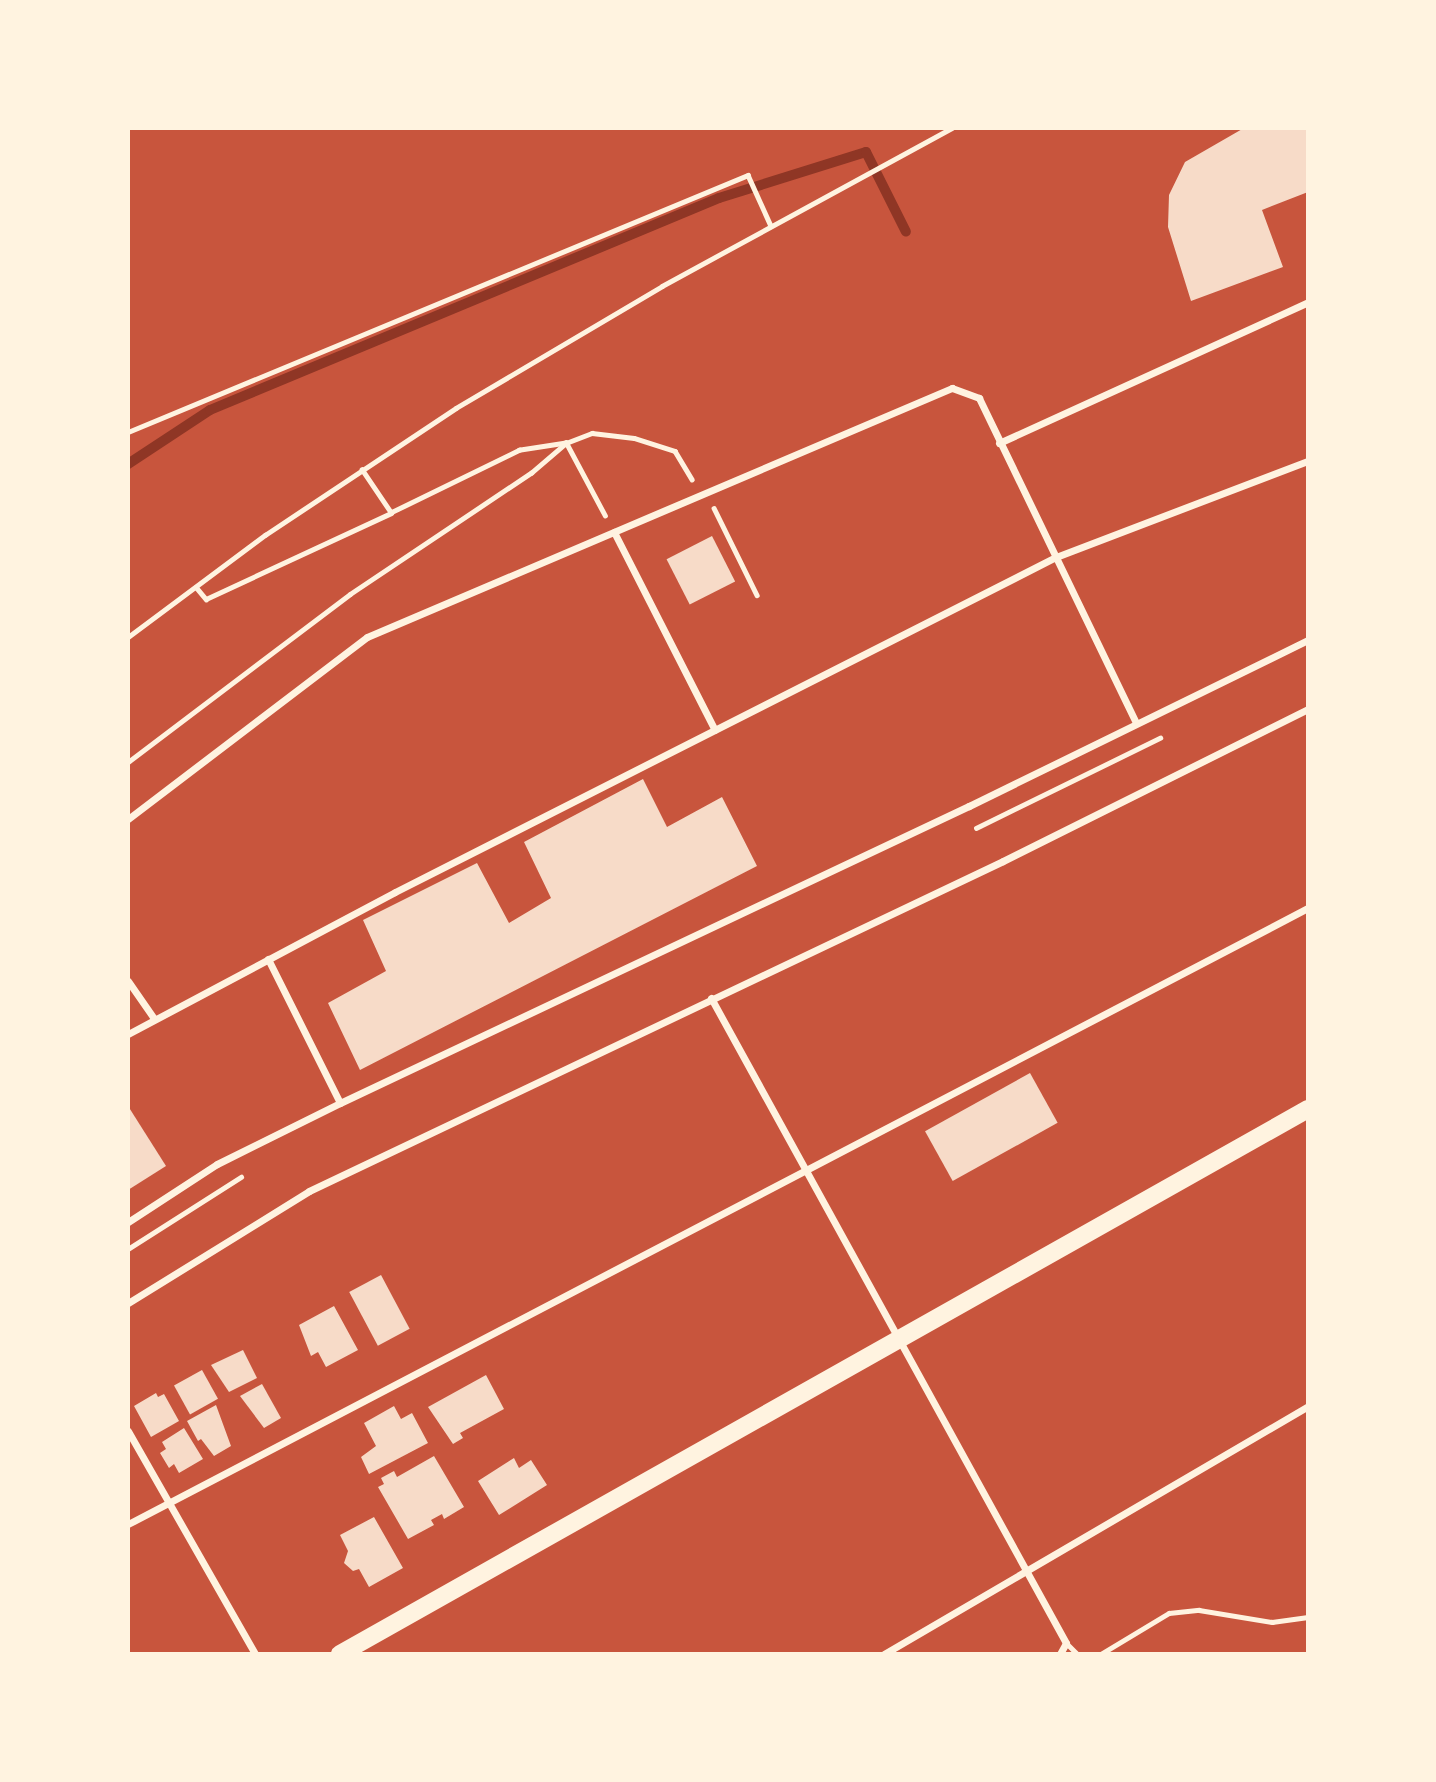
<!DOCTYPE html>
<style>
body{margin:0}
#map{position:relative;width:1436px;height:1782px;overflow:hidden;background:#c8553d;font-family:Helvetica,sans-serif}
div>[style]{position:absolute}
[style*='--x']{left:calc(var(--x)*1px);top:calc(var(--y)*1px);width:calc(var(--w)*1px);rotate:calc(var(--a)*1deg)}
.stream>*{height:10px;margin:-5px;padding:0 5px;transform-origin:5px;border-radius:5px;background:#8f3625}
.building>*{inset:0;background:#f7dbc8;transform-origin:0 0}
.path>*{height:4.5px;margin:-2.25px;padding:0 2.25px;transform-origin:2.25px;border-radius:2.25px;background:#fff3e0}
.service>*{height:5px;margin:-2.5px;padding:0 2.5px;transform-origin:2.5px;border-radius:2.5px;background:#fff3e0}
.minor>*{height:7px;margin:-3.5px;padding:0 3.5px;transform-origin:3.5px;border-radius:3.5px;background:#fff3e0}
.primary>*{height:18px;margin:-9px;padding:0 9px;transform-origin:9px;border-radius:9px;background:#fff3e0}
span{translate:-50% -50%;white-space:nowrap;text-align:center;line-height:1.15;-webkit-text-stroke:7px #fff3e0;paint-order:stroke}
.frame{position:absolute;inset:0;border:130px solid #fff3e0;pointer-events:none}
</style>
<div id="map">
<div class="stream">
<i style="--x:128;--y:464;--w:98;--a:-33.4"></i>
<i style="--x:210;--y:410;--w:551;--a:-22.61"></i>
<i style="--x:719;--y:198;--w:154;--a:-17.4"></i>
<i style="--x:866;--y:152;--w:89;--a:63.4"></i>
</div>
<div class="building">
<i style="clip-path:polygon(1244px 128px,1308px 128px,1308px 192px,1262px 210px,1283px 267px,1191px 301px,1168px 227px,1169px 195px,1185px 162px)"></i>
<i style="left:712px;top:536px;width:51px;height:51px;rotate:63deg"></i>
<i style="clip-path:polygon(643px 779px,667px 827px,722px 797px,757px 866px,360px 1070px,328px 1003px,386px 971px,363px 920px,477px 863px,509px 923px,551px 898px,524px 842px)"></i>
<i style="left:1030px;top:1073px;width:57px;height:120px;rotate:61deg"></i>
<i style="clip-path:polygon(128px 1106px,166px 1166px,128px 1190px)"></i>
<i style="left:381px;top:1275px;width:61px;height:36px;rotate:62deg"></i>
<i style="clip-path:polygon(334px 1306px,358px 1350px,326px 1367px,318px 1352px,311px 1356px,299px 1325px)"></i>
<i style="clip-path:polygon(243px 1350px,257px 1378px,229px 1392px,211px 1365px)"></i>
<i style="left:202px;top:1370px;width:33px;height:32px;rotate:61deg"></i>
<i style="clip-path:polygon(486px 1375px,504px 1409px,460px 1433px,463px 1438px,453px 1444px,428px 1407px)"></i>
<i style="clip-path:polygon(262px 1384px,281px 1418px,264px 1428px,240px 1396px)"></i>
<i style="clip-path:polygon(156px 1393px,158px 1397px,164px 1394px,179px 1421px,151px 1437px,134px 1406px)"></i>
<i style="clip-path:polygon(216px 1405px,231px 1446px,214px 1456px,201px 1439px,198px 1441px,187px 1421px)"></i>
<i style="clip-path:polygon(394px 1406px,401px 1419px,412px 1413px,428px 1443px,369px 1474px,361px 1457px,376px 1446px,364px 1423px)"></i>
<i style="clip-path:polygon(184px 1428px,203px 1459px,179px 1473px,174px 1464px,169px 1468px,160px 1453px,166px 1449px,162px 1442px)"></i>
<i style="clip-path:polygon(434px 1456px,464px 1507px,444px 1519px,442px 1514px,431px 1520px,434px 1525px,408px 1539px,378px 1487px,384px 1484px,381px 1478px,394px 1471px,397px 1477px)"></i>
<i style="clip-path:polygon(514px 1458px,519px 1468px,531px 1460px,547px 1485px,499px 1515px,478px 1481px)"></i>
<i style="clip-path:polygon(374px 1517px,403px 1568px,369px 1587px,359px 1569px,353px 1571px,344px 1563px,348px 1551px,340px 1535px)"></i>
</div>
<div class="path">
<i style="--x:128;--y:432;--w:671;--a:-22.51"></i>
<i style="--x:748;--y:175;--w:56;--a:65.7"></i>
<i style="--x:714;--y:508;--w:97;--a:63.7"></i>
<i style="--x:605;--y:516;--w:83;--a:-118.1"></i>
<i style="--x:566;--y:443;--w:28;--a:-21"></i>
<i style="--x:592;--y:433;--w:42;--a:6.8"></i>
<i style="--x:634;--y:438;--w:43;--a:17.6"></i>
<i style="--x:675;--y:451;--w:33;--a:59"></i>
<i style="--x:196;--y:587;--w:16;--a:50"></i>
<i style="--x:206;--y:599;--w:204;--a:-24.9"></i>
<i style="--x:128;--y:637;--w:171;--a:-36.7"></i>
<i style="--x:265;--y:535;--w:229;--a:-33.6"></i>
<i style="--x:456;--y:408;--w:239;--a:-30.6"></i>
<i style="--x:662;--y:286;--w:330;--a:-28.6"></i>
<i style="--x:128;--y:762;--w:278;--a:-37.1"></i>
<i style="--x:350;--y:594;--w:218;--a:-33.8"></i>
<i style="--x:531;--y:473;--w:46;--a:-40.6"></i>
<i style="--x:566;--y:443;--w:47;--a:171.3"></i>
<i style="--x:520;--y:450;--w:144;--a:154"></i>
<i style="--x:391;--y:513;--w:52;--a:-124"></i>
<i style="--x:976;--y:828;--w:205;--a:-26.1"></i>
<i style="--x:128;--y:1249;--w:134;--a:-32.5"></i>
<i style="--x:1101;--y:1654;--w:79;--a:-31.1"></i>
<i style="--x:1169;--y:1613;--w:30;--a:-6"></i>
<i style="--x:1199;--y:1610;--w:74;--a:9.3"></i>
<i style="--x:1272;--y:1622;--w:36;--a:-8"></i>
</div>
<div class="service">
<i style="--x:1066;--y:1643;--w:16;--a:45"></i>
</div>
<div class="minor">
<i style="--x:999;--y:443;--w:340;--a:-24.5"></i>
<i style="--x:614;--y:532;--w:222;--a:63"></i>
<i style="--x:128;--y:819;--w:300;--a:-37.3"></i>
<i style="--x:367;--y:637;--w:636;--a:-23.06"></i>
<i style="--x:952;--y:388;--w:29;--a:20"></i>
<i style="--x:979;--y:398;--w:361;--a:64.2"></i>
<i style="--x:268;--y:959;--w:161;--a:63.4"></i>
<i style="--x:128;--y:981;--w:44;--a:55.2"></i>
<i style="--x:711;--y:998;--w:736;--a:61.17"></i>
<i style="--x:1066;--y:1643;--w:13;--a:119"></i>
<i style="--x:128;--y:1034;--w:302;--a:-28"></i>
<i style="--x:395;--y:892;--w:741;--a:-26.88"></i>
<i style="--x:1056;--y:557;--w:270;--a:-20.9"></i>
<i style="--x:128;--y:1222;--w:106;--a:-33.1"></i>
<i style="--x:217;--y:1164;--w:137;--a:-26.4"></i>
<i style="--x:340;--y:1103;--w:696;--a:-25.28"></i>
<i style="--x:969;--y:806;--w:377;--a:-26.1"></i>
<i style="--x:128;--y:1303;--w:213;--a:-31.7"></i>
<i style="--x:309;--y:1191;--w:768;--a:-25.43"></i>
<i style="--x:1003;--y:861;--w:341;--a:-26.5"></i>
<i style="--x:128;--y:1431;--w:257;--a:60.3"></i>
<i style="--x:128;--y:1524;--w:1331;--a:-27.57"></i>
<i style="--x:884;--y:1654;--w:491;--a:-30.3"></i>
</div>
<div class="primary">
<i style="--x:340;--y:1654;--w:1111;--a:-29.38"></i>
</div>
<div class="frame"></div>
</div>
